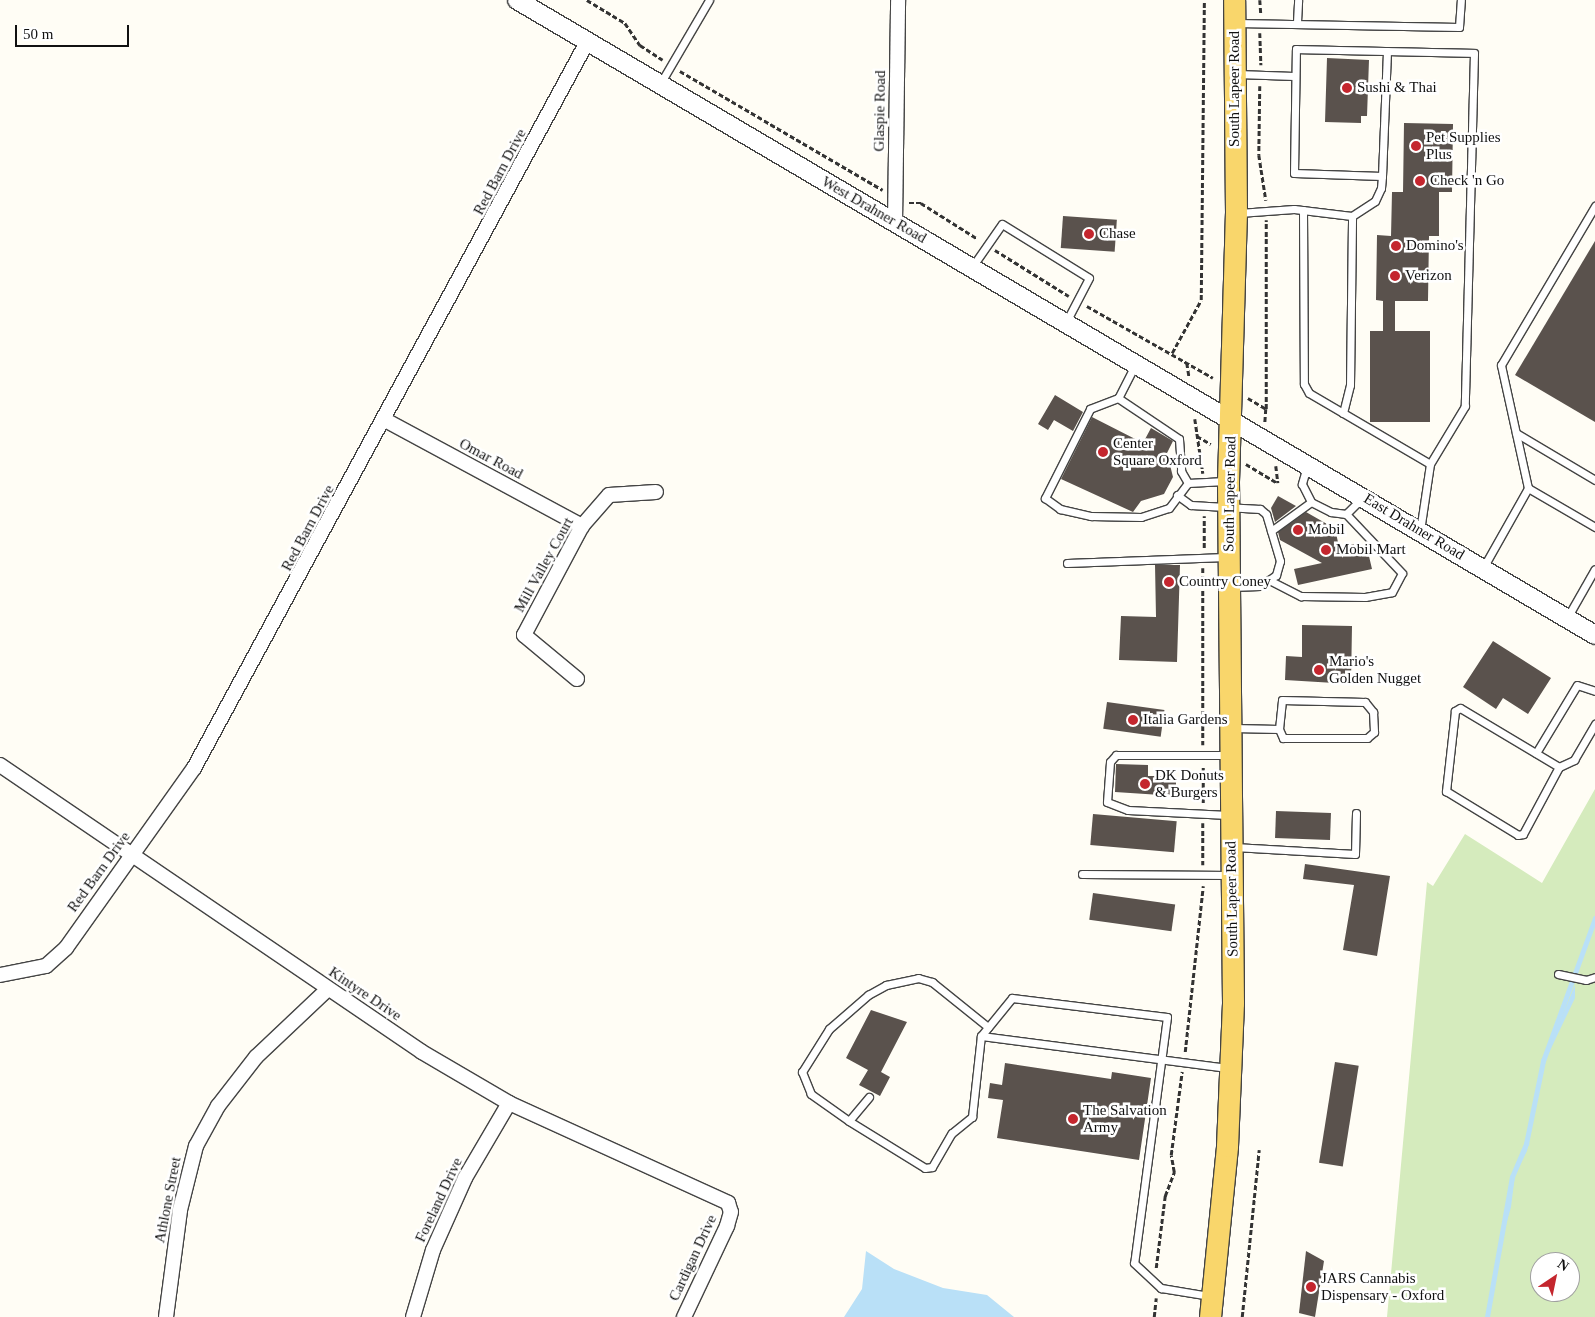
<!DOCTYPE html>
<style>
body{margin:0}
#map{position:relative;width:1595px;height:1317px;overflow:hidden;background:#fffdf5;font-family:"Times New Roman",serif}
div>[style]{position:absolute}
[style*='--x']{left:calc(var(--x)*1px);top:calc(var(--y)*1px);width:calc(var(--w)*1px);rotate:calc(var(--a)*1deg)}
.green>*{inset:0;background:#d5ebbd}
.water>*{inset:0;background:#b9e0f7}
.stream>*{height:4.5px;margin:-2.25px;padding:0 2.25px;transform-origin:2.25px;border-radius:2.25px;background:#b9e0f7}
.building>*{inset:0;background:#5a524d;transform-origin:0 0}
.path>*{height:2.5px;margin-top:-1.25px;transform-origin:0;background:repeating-linear-gradient(90deg,#333 0 5px,transparent 0 7.5px)}
.roads{filter:drop-shadow(1px 0 #444) drop-shadow(-1px 0 #444) drop-shadow(0 1px #444) drop-shadow(0 -1px #444)}
.service>*{height:7px;margin:-3.5px;padding:0 3.5px;transform-origin:3.5px;border-radius:3.5px;background:#fff}
.minor>*{height:14px;margin:-7px;padding:0 7px;transform-origin:7px;border-radius:7px;background:#fff}
.tertiary>*{height:18px;margin:-9px;padding:0 9px;transform-origin:9px;border-radius:9px;background:#fff}
.primary>*{height:21px;margin:-10.5px;padding:0 10.5px;transform-origin:10.5px;border-radius:10.5px;background:#f9d66b}
.dots>*{width:14px;height:14px;translate:-50% -50%;box-sizing:border-box;border:2px solid #fff;border-radius:50%}
span{translate:-50% -50%;white-space:nowrap;text-align:center;line-height:1.15;-webkit-text-stroke:5px #fff;paint-order:stroke}
.poi-label{font-size:15px;color:#111}
.left{translate:0 -50%;text-align:left}
.street-label{font-size:15px;color:#111}
.north{position:absolute;left:1530px;top:1252px;width:50px;height:50px;box-sizing:border-box;background:#fff;border:1px solid #a0a0a0;border-radius:50%;rotate:34deg;font-size:14px;font-weight:700;line-height:20px;text-align:center;color:#111}
.north::after{content:'';display:block;margin:auto;width:18px;height:22px;background:#c4262e;clip-path:polygon(50% 0,100% 100%,50% 72%,0 100%)}
.scale{position:absolute;left:15px;top:25px;width:114px;height:22px;box-sizing:border-box;border:2px solid #111;border-top:0;padding-left:6px;font-size:15px;line-height:18px;white-space:nowrap;color:#111;-webkit-text-stroke:4px #fff;paint-order:stroke}
</style>
<div id="map">
<div class="green">
<i style="clip-path:polygon(evenodd,1595px 789px,1595px 1317px,1387px 1317px,1427px 882px,1433px 886px,1465px 834px,1542px 883px,1595px 789px,1540px 1262px,1570px 1262px,1570px 1292px,1540px 1292px,1540px 1262px)"></i>
</div>
<div class="water">
<i style="clip-path:polygon(1575px 985px,1575px 998px,1545px 1061px,1527px 1151px,1515px 1175px,1511px 1207px,1499px 1250px,1513px 1174px,1529px 1140px,1543px 1063px)"></i>
<i style="clip-path:polygon(866px 1251px,894px 1269px,943px 1288px,987px 1295px,1014px 1317px,844px 1317px,862px 1289px)"></i>
</div>
<div class="stream">
<i style="--x:1487;--y:1317;--w:142;--a:-79.9"></i>
<i style="--x:1512;--y:1177;--w:36;--a:-67"></i>
<i style="--x:1526;--y:1144;--w:85;--a:-78.4"></i>
<i style="--x:1543;--y:1061;--w:152;--a:-70"></i>
</div>
<div class="building">
<i style="clip-path:polygon(1327px 58px,1369px 60px,1367px 116px,1361px 116px,1361px 123px,1325px 122px)"></i>
<i style="clip-path:polygon(1404px 123px,1453px 124px,1452px 192px,1439px 192px,1439px 236px,1429px 236px,1428px 301px,1395px 301px,1395px 331px,1430px 331px,1430px 422px,1370px 422px,1370px 331px,1383px 331px,1383px 301px,1376px 300px,1377px 235px,1391px 236px,1392px 192px,1403px 192px)"></i>
<i style="left:1063px;top:216px;width:54px;height:32px;rotate:4deg"></i>
<i style="clip-path:polygon(1595px 241px,1595px 422px,1515px 375px)"></i>
<i style="clip-path:polygon(1055px 395px,1083px 412px,1073px 431px,1054px 420px,1048px 430px,1038px 424px)"></i>
<i style="clip-path:polygon(1092px 417px,1143px 443px,1151px 428px,1173px 441px,1167px 453px,1173px 477px,1164px 494px,1141px 501px,1133px 512px,1061px 479px)"></i>
<i style="clip-path:polygon(1278px 496px,1296px 506px,1275px 522px,1271px 508px)"></i>
<i style="clip-path:polygon(1306px 512px,1327px 524px,1320px 537px,1336px 533px,1339px 547px,1354px 544px,1356px 554px,1368px 552px,1372px 569px,1298px 585px,1294px 569px,1322px 563px,1280px 540px,1278px 532px)"></i>
<i style="clip-path:polygon(1155px 565px,1180px 565px,1177px 662px,1119px 660px,1121px 616px,1156px 617px)"></i>
<i style="clip-path:polygon(1302px 625px,1352px 626px,1351px 684px,1285px 680px,1286px 656px,1302px 657px)"></i>
<i style="clip-path:polygon(1493px 641px,1551px 678px,1528px 714px,1503px 698px,1496px 709px,1463px 687px)"></i>
<i style="left:1107px;top:702px;width:58px;height:27px;rotate:8deg"></i>
<i style="clip-path:polygon(1116px 764px,1148px 765px,1148px 776px,1176px 776px,1176px 796px,1115px 792px)"></i>
<i style="left:1276px;top:811px;width:55px;height:27px;rotate:2deg"></i>
<i style="left:1093px;top:814px;width:84px;height:31px;rotate:5deg"></i>
<i style="clip-path:polygon(1305px 864px,1390px 876px,1377px 956px,1343px 950px,1354px 885px,1303px 879px)"></i>
<i style="left:1093px;top:893px;width:83px;height:27px;rotate:8deg"></i>
<i style="clip-path:polygon(871px 1010px,907px 1022px,881px 1072px,890px 1077px,880px 1096px,859px 1085px,868px 1070px,846px 1058px)"></i>
<i style="left:1335px;top:1062px;width:24px;height:102px;rotate:9deg"></i>
<i style="clip-path:polygon(1005px 1063px,1111px 1079px,1112px 1072px,1151px 1078px,1139px 1160px,997px 1138px,1003px 1100px,988px 1098px,990px 1083px,1002px 1085px)"></i>
<i style="clip-path:polygon(1306px 1251px,1324px 1261px,1315px 1317px,1299px 1313px)"></i>
</div>
<div class="path">
<i style="--x:587;--y:0;--w:44;--a:31.2"></i>
<i style="--x:625;--y:23;--w:27;--a:56"></i>
<i style="--x:640;--y:45;--w:27;--a:33"></i>
<i style="--x:1260;--y:0;--w:13;--a:86"></i>
<i style="--x:1260;--y:33;--w:32;--a:88"></i>
<i style="--x:680;--y:71;--w:235;--a:30.4"></i>
<i style="--x:1260;--y:86;--w:69;--a:90.8"></i>
<i style="--x:1259;--y:155;--w:46;--a:81.2"></i>
<i style="--x:909;--y:203;--w:12;--a:0"></i>
<i style="--x:921;--y:203;--w:67;--a:32.3"></i>
<i style="--x:995;--y:250;--w:87;--a:31.9"></i>
<i style="--x:1087;--y:306;--w:145;--a:29.7"></i>
<i style="--x:1172;--y:353;--w:60;--a:-61.3"></i>
<i style="--x:1201;--y:300;--w:300;--a:-89.4"></i>
<i style="--x:1187;--y:363;--w:13;--a:81"></i>
<i style="--x:1248;--y:398;--w:21;--a:31"></i>
<i style="--x:1266;--y:409;--w:13;--a:94"></i>
<i style="--x:1266;--y:409;--w:189;--a:-90"></i>
<i style="--x:1195;--y:419;--w:55;--a:81.6"></i>
<i style="--x:1197;--y:436;--w:16;--a:30"></i>
<i style="--x:1246;--y:464;--w:37;--a:31"></i>
<i style="--x:1276;--y:466;--w:17;--a:83"></i>
<i style="--x:1204;--y:548;--w:32;--a:-90"></i>
<i style="--x:1203;--y:568;--w:177;--a:90"></i>
<i style="--x:1203;--y:803;--w:37;--a:-90"></i>
<i style="--x:1203;--y:823;--w:42;--a:90"></i>
<i style="--x:1185;--y:1052;--w:167;--a:-83.8"></i>
<i style="--x:1156;--y:1268;--w:73;--a:-82.9"></i>
<i style="--x:1165;--y:1196;--w:26;--a:-69"></i>
<i style="--x:1174;--y:1172;--w:17;--a:-100"></i>
<i style="--x:1171;--y:1155;--w:84;--a:-82.5"></i>
<i style="--x:1154;--y:1317;--w:19;--a:-84"></i>
<i style="--x:1242;--y:1317;--w:168;--a:-84.2"></i>
</div>
<div class="roads">
<div class="service">
<i style="--x:1297;--y:22;--w:22;--a:-87"></i>
<i style="--x:1236;--y:23;--w:223;--a:1"></i>
<i style="--x:1459;--y:27;--w:27;--a:-86"></i>
<i style="--x:1237;--y:74;--w:57;--a:2"></i>
<i style="--x:660;--y:84;--w:97;--a:-59.7"></i>
<i style="--x:1382;--y:176;--w:125;--a:-87.7"></i>
<i style="--x:1303;--y:210;--w:174;--a:89.7"></i>
<i style="--x:1304;--y:384;--w:10;--a:61"></i>
<i style="--x:1309;--y:393;--w:140;--a:30.4"></i>
<i style="--x:1239;--y:213;--w:55;--a:-4.2"></i>
<i style="--x:1294;--y:209;--w:58;--a:6.9"></i>
<i style="--x:1352;--y:216;--w:27;--a:-33"></i>
<i style="--x:1375;--y:201;--w:14;--a:-65"></i>
<i style="--x:1381;--y:188;--w:12;--a:-85"></i>
<i style="--x:1382;--y:176;--w:88;--a:-178"></i>
<i style="--x:1294;--y:173;--w:124;--a:-89.1"></i>
<i style="--x:1296;--y:49;--w:178;--a:1.3"></i>
<i style="--x:1474;--y:53;--w:353;--a:91.5"></i>
<i style="--x:1465;--y:406;--w:68;--a:121.1"></i>
<i style="--x:1430;--y:464;--w:68;--a:98.5"></i>
<i style="--x:972;--y:267;--w:52;--a:-55.1"></i>
<i style="--x:1002;--y:224;--w:102;--a:31.8"></i>
<i style="--x:1089;--y:278;--w:50;--a:117.6"></i>
<i style="--x:1135;--y:365;--w:37;--a:117"></i>
<i style="--x:1118;--y:398;--w:30;--a:159"></i>
<i style="--x:1090;--y:409;--w:100;--a:116.8"></i>
<i style="--x:1045;--y:498;--w:19;--a:36"></i>
<i style="--x:1060;--y:509;--w:32;--a:13"></i>
<i style="--x:1091;--y:516;--w:50;--a:1.1"></i>
<i style="--x:1141;--y:517;--w:29;--a:-18"></i>
<i style="--x:1169;--y:508;--w:31;--a:-53"></i>
<i style="--x:1188;--y:483;--w:37;--a:-3"></i>
<i style="--x:1118;--y:398;--w:73;--a:33.9"></i>
<i style="--x:1179;--y:439;--w:32;--a:86"></i>
<i style="--x:1181;--y:471;--w:14;--a:60"></i>
<i style="--x:1343;--y:413;--w:29;--a:-76"></i>
<i style="--x:1350;--y:385;--w:169;--a:-89.3"></i>
<i style="--x:1516;--y:433;--w:92;--a:30.7"></i>
<i style="--x:1307;--y:466;--w:19;--a:106"></i>
<i style="--x:1302;--y:484;--w:20;--a:63"></i>
<i style="--x:1311;--y:502;--w:22;--a:27"></i>
<i style="--x:1331;--y:512;--w:15;--a:8"></i>
<i style="--x:1346;--y:514;--w:21;--a:-45"></i>
<i style="--x:1528;--y:488;--w:78;--a:30.2"></i>
<i style="--x:1177;--y:495;--w:17;--a:36"></i>
<i style="--x:1191;--y:505;--w:69;--a:3.3"></i>
<i style="--x:1260;--y:509;--w:8;--a:40"></i>
<i style="--x:1266;--y:514;--w:49;--a:73.4"></i>
<i style="--x:1280;--y:561;--w:15;--a:106"></i>
<i style="--x:1276;--y:575;--w:19;--a:145"></i>
<i style="--x:1260;--y:586;--w:30;--a:178"></i>
<i style="--x:1271;--y:531;--w:49;--a:-35.9"></i>
<i style="--x:1067;--y:563;--w:159;--a:-2.2"></i>
<i style="--x:1483;--y:568;--w:92;--a:-60.6"></i>
<i style="--x:1528;--y:488;--w:126;--a:-102.4"></i>
<i style="--x:1501;--y:365;--w:185;--a:-59.4"></i>
<i style="--x:1269;--y:580;--w:36;--a:27"></i>
<i style="--x:1301;--y:596;--w:64;--a:0.9"></i>
<i style="--x:1365;--y:597;--w:27;--a:-10"></i>
<i style="--x:1392;--y:592;--w:21;--a:-62"></i>
<i style="--x:1402;--y:573;--w:81;--a:-133.5"></i>
<i style="--x:1567;--y:618;--w:56;--a:-60.3"></i>
<i style="--x:1282;--y:700;--w:83;--a:1.4"></i>
<i style="--x:1365;--y:702;--w:13;--a:51"></i>
<i style="--x:1373;--y:712;--w:20;--a:87"></i>
<i style="--x:1374;--y:732;--w:9;--a:139"></i>
<i style="--x:1367;--y:738;--w:84;--a:180"></i>
<i style="--x:1283;--y:738;--w:10;--a:-114"></i>
<i style="--x:1279;--y:729;--w:29;--a:-84"></i>
<i style="--x:1233;--y:728;--w:46;--a:1.2"></i>
<i style="--x:1536;--y:753;--w:79;--a:-58.9"></i>
<i style="--x:1577;--y:685;--w:19;--a:18"></i>
<i style="--x:1227;--y:755;--w:111;--a:180"></i>
<i style="--x:1116;--y:755;--w:9;--a:131"></i>
<i style="--x:1110;--y:762;--w:40;--a:94.3"></i>
<i style="--x:1107;--y:802;--w:22;--a:21"></i>
<i style="--x:1128;--y:810;--w:100;--a:2.9"></i>
<i style="--x:1559;--y:767;--w:115;--a:-149.2"></i>
<i style="--x:1460;--y:708;--w:6;--a:149"></i>
<i style="--x:1455;--y:711;--w:81;--a:96.4"></i>
<i style="--x:1446;--y:791;--w:84;--a:31.4"></i>
<i style="--x:1518;--y:835;--w:5;--a:-11"></i>
<i style="--x:1523;--y:834;--w:76;--a:-61.8"></i>
<i style="--x:1559;--y:767;--w:17;--a:-25"></i>
<i style="--x:1574;--y:760;--w:42;--a:-59.7"></i>
<i style="--x:1234;--y:847;--w:121;--a:3.3"></i>
<i style="--x:1355;--y:854;--w:41;--a:-88.6"></i>
<i style="--x:1082;--y:874;--w:149;--a:0.4"></i>
<i style="--x:1558;--y:974;--w:29;--a:12"></i>
<i style="--x:1586;--y:980;--w:9;--a:-18"></i>
<i style="--x:981;--y:1036;--w:49;--a:-50.8"></i>
<i style="--x:1012;--y:998;--w:156;--a:7"></i>
<i style="--x:1167;--y:1017;--w:248;--a:97.6"></i>
<i style="--x:1134;--y:1263;--w:37;--a:43"></i>
<i style="--x:1161;--y:1288;--w:50;--a:9.3"></i>
<i style="--x:869;--y:1097;--w:31;--a:130"></i>
<i style="--x:849;--y:1121;--w:47;--a:-144.6"></i>
<i style="--x:811;--y:1094;--w:24;--a:-112"></i>
<i style="--x:802;--y:1072;--w:51;--a:-57.9"></i>
<i style="--x:829;--y:1029;--w:52;--a:-41.1"></i>
<i style="--x:868;--y:995;--w:21;--a:-29"></i>
<i style="--x:886;--y:985;--w:33;--a:-12"></i>
<i style="--x:918;--y:978;--w:15;--a:16"></i>
<i style="--x:932;--y:982;--w:72;--a:38.8"></i>
<i style="--x:849;--y:1121;--w:89;--a:31.7"></i>
<i style="--x:925;--y:1168;--w:7;--a:-8"></i>
<i style="--x:932;--y:1167;--w:39;--a:-60"></i>
<i style="--x:952;--y:1133;--w:26;--a:-39"></i>
<i style="--x:972;--y:1117;--w:81;--a:-83.7"></i>
<i style="--x:981;--y:1036;--w:249;--a:7.4"></i>
</div>
<div class="minor">
<i style="--x:895;--y:223;--w:223;--a:-89.2"></i>
<i style="--x:385;--y:420;--w:224;--a:28.3"></i>
<i style="--x:577;--y:679;--w:69;--a:-140.3"></i>
<i style="--x:524;--y:635;--w:123;--a:-62"></i>
<i style="--x:582;--y:526;--w:41;--a:-48.9"></i>
<i style="--x:609;--y:495;--w:47;--a:-3.7"></i>
<i style="--x:0;--y:765;--w:510;--a:34.22"></i>
<i style="--x:422;--y:1052;--w:101;--a:30.4"></i>
<i style="--x:509;--y:1103;--w:241;--a:24.5"></i>
<i style="--x:728;--y:1203;--w:9;--a:72"></i>
<i style="--x:731;--y:1212;--w:15;--a:106"></i>
<i style="--x:727;--y:1226;--w:101;--a:115.3"></i>
<i style="--x:0;--y:975;--w:47;--a:-11.1"></i>
<i style="--x:46;--y:966;--w:27;--a:-42"></i>
<i style="--x:66;--y:948;--w:221;--a:-54.6"></i>
<i style="--x:194;--y:768;--w:826;--a:-61.57"></i>
<i style="--x:166;--y:1317;--w:108;--a:-82.5"></i>
<i style="--x:180;--y:1210;--w:66;--a:-76"></i>
<i style="--x:196;--y:1146;--w:46;--a:-61.2"></i>
<i style="--x:218;--y:1106;--w:62;--a:-52.2"></i>
<i style="--x:256;--y:1057;--w:99;--a:-43.4"></i>
<i style="--x:413;--y:1317;--w:70;--a:-73.4"></i>
<i style="--x:433;--y:1250;--w:79;--a:-66"></i>
<i style="--x:465;--y:1178;--w:87;--a:-59.6"></i>
</div>
<div class="tertiary">
<i style="--x:517;--y:0;--w:1251;--a:30.5"></i>
</div>
<div class="primary">
<i style="--x:1210;--y:1317;--w:172;--a:-84.3"></i>
<i style="--x:1227;--y:1146;--w:143;--a:-87.6"></i>
<i style="--x:1233;--y:1003;--w:522;--a:-90.55"></i>
<i style="--x:1228;--y:481;--w:268;--a:-88.3"></i>
<i style="--x:1236;--y:213;--w:213;--a:-90.5"></i>
</div>
</div>
<div class="dots">
<i style="left:1347px;top:88px;background:#c4262e"></i>
<i style="left:1416px;top:146px;background:#c4262e"></i>
<i style="left:1420px;top:181px;background:#c4262e"></i>
<i style="left:1089px;top:234px;background:#c4262e"></i>
<i style="left:1396px;top:246px;background:#c4262e"></i>
<i style="left:1395px;top:276px;background:#c4262e"></i>
<i style="left:1103px;top:452px;background:#c4262e"></i>
<i style="left:1298px;top:530px;background:#c4262e"></i>
<i style="left:1326px;top:550px;background:#c4262e"></i>
<i style="left:1169px;top:582px;background:#c4262e"></i>
<i style="left:1319px;top:670px;background:#c4262e"></i>
<i style="left:1133px;top:720px;background:#c4262e"></i>
<i style="left:1145px;top:784px;background:#c4262e"></i>
<i style="left:1073px;top:1119px;background:#c4262e"></i>
<i style="left:1311px;top:1287px;background:#c4262e"></i>
</div>
<div class="poi-label">
<span class="left" style="left:1357px;top:88px">Sushi &amp; Thai</span>
<span class="left" style="left:1426px;top:146px">Pet Supplies<br>Plus</span>
<span class="left" style="left:1430px;top:181px">Check 'n Go</span>
<span class="left" style="left:1099px;top:234px">Chase</span>
<span class="left" style="left:1406px;top:246px">Domino's</span>
<span class="left" style="left:1405px;top:276px">Verizon</span>
<span class="left" style="left:1113px;top:452px">Center<br>Square Oxford</span>
<span class="left" style="left:1308px;top:530px">Mobil</span>
<span class="left" style="left:1336px;top:550px">Mobil Mart</span>
<span class="left" style="left:1179px;top:582px">Country Coney</span>
<span class="left" style="left:1329px;top:670px">Mario's<br>Golden Nugget</span>
<span class="left" style="left:1143px;top:720px">Italia Gardens</span>
<span class="left" style="left:1155px;top:784px">DK Donuts<br>&amp; Burgers</span>
<span class="left" style="left:1083px;top:1119px">The Salvation<br>Army</span>
<span class="left" style="left:1321px;top:1287px">JARS Cannabis<br>Dispensary - Oxford</span>
</div>
<div class="street-label">
<span style="left:1235px;top:89px;rotate:-90deg">South Lapeer Road</span>
<span style="left:880px;top:111px;rotate:-89deg">Glaspie Road</span>
<span style="left:500px;top:172px;rotate:-62deg">Red Barn Drive</span>
<span style="left:874px;top:210px;rotate:30deg">West Drahner Road</span>
<span style="left:491px;top:459px;rotate:28deg">Omar Road</span>
<span style="left:1230px;top:494px;rotate:-89deg">South Lapeer Road</span>
<span style="left:1414px;top:527px;rotate:31deg">East Drahner Road</span>
<span style="left:308px;top:528px;rotate:-62deg">Red Barn Drive</span>
<span style="left:544px;top:565px;rotate:-61deg">Mill Valley Court</span>
<span style="left:99px;top:872px;rotate:-54deg">Red Barn Drive</span>
<span style="left:1232px;top:899px;rotate:-91deg">South Lapeer Road</span>
<span style="left:365px;top:994px;rotate:34deg">Kintyre Drive</span>
<span style="left:168px;top:1200px;rotate:-79deg">Athlone Street</span>
<span style="left:439px;top:1200px;rotate:-65deg">Foreland Drive</span>
<span style="left:693px;top:1258px;rotate:-65deg">Cardigan Drive</span>
</div>
<div class="north">N</div>
<div class="scale">50 m</div>
</div>
